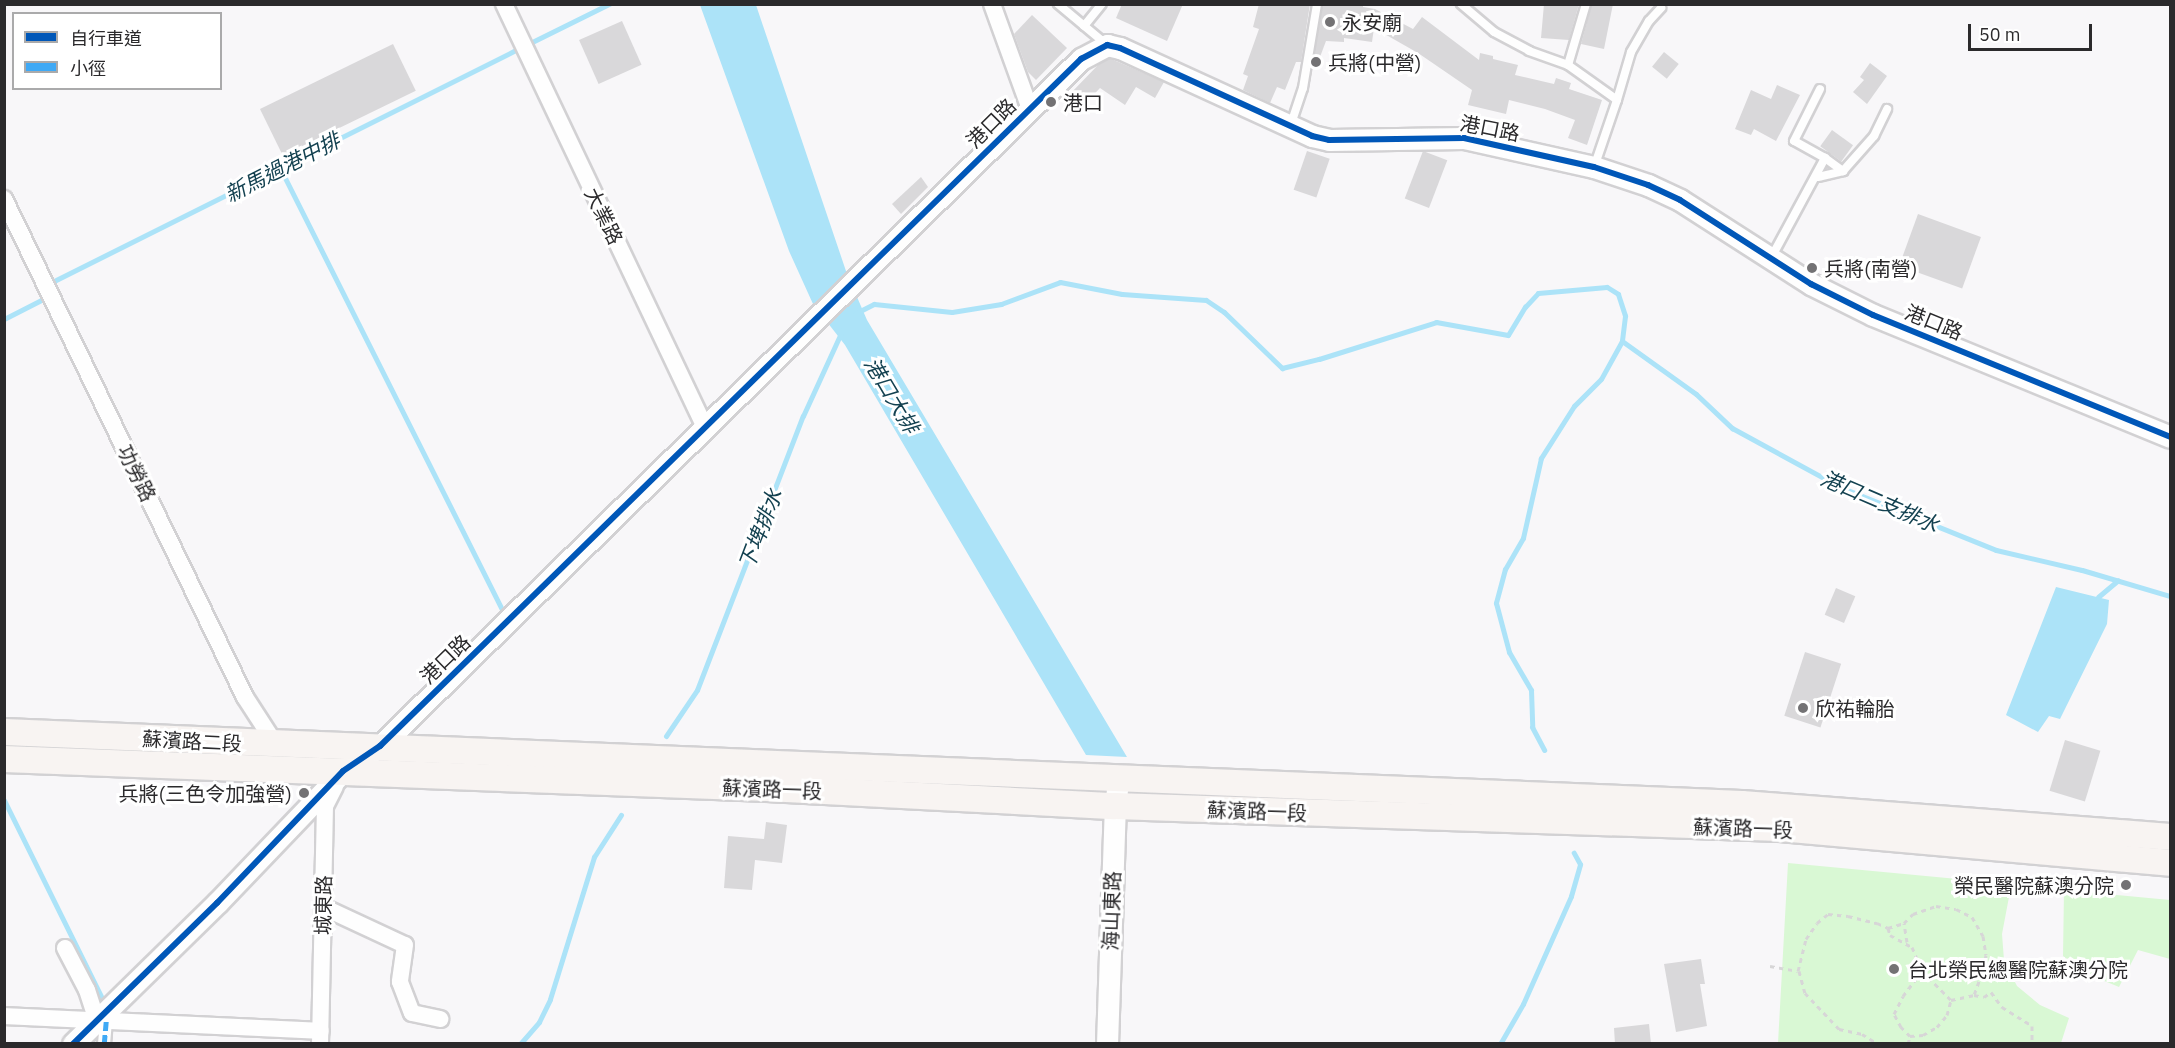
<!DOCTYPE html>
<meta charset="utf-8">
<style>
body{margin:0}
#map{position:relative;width:2175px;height:1048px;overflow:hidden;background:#f8f7f9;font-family:"IBM Plex Sans","Noto Sans TC",sans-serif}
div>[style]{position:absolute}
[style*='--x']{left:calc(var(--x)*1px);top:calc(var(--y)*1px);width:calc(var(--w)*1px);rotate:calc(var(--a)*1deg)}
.green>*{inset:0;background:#d9f8d4}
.water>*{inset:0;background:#ace3f8}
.stream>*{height:5px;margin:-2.5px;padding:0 2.5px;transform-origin:2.5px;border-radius:2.5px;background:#ace3f8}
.building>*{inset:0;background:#d9d8da;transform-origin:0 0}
.path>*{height:3px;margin-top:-1.5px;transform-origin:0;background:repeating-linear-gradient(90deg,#d7d6d7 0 4.5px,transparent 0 9px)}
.roads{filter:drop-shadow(2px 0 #d2d1d3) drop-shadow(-2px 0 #d2d1d3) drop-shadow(0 2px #d2d1d3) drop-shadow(0 -2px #d2d1d3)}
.service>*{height:8px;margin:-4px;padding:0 4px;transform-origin:4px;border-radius:4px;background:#fefefe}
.pedestrian>*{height:12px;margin:-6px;padding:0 6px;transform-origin:6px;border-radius:6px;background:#fefefe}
.minor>*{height:16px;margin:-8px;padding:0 8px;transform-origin:8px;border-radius:8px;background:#fefefe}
.tertiary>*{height:21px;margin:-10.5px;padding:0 10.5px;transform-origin:10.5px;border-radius:10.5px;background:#fefefe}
.primary>*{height:26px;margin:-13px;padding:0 13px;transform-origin:13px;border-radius:13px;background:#f8f4f2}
.quiet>*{height:4.5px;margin-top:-2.25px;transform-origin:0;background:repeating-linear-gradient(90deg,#3fa9f5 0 9px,transparent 0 13.5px)}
.cycleway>*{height:6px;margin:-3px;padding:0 3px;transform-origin:3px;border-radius:3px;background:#0057b8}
.dots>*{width:16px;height:16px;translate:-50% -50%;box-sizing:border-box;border:3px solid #fff;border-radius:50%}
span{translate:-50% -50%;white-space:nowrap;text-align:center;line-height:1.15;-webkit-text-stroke:6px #fff;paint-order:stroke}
.poi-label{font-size:20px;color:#2b2a2c}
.left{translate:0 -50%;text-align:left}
.right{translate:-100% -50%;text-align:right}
.street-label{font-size:20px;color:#2b2a2c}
.water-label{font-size:21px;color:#134150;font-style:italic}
.frame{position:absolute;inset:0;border:6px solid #2b2a2c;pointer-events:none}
.legend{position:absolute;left:12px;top:12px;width:210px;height:78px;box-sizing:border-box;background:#fff;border:2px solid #aaaaab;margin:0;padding:8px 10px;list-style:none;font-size:18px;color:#2b2a2c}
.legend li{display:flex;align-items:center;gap:12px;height:30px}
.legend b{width:30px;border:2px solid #aaaaab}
.scale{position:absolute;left:1968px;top:24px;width:124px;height:27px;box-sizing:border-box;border:3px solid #2b2a2c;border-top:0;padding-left:8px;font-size:18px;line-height:21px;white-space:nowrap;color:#2b2a2c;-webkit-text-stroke:4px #fff;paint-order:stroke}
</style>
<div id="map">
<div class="green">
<i style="clip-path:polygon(1788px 863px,2000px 883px,2009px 897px,2002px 934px,2004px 960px,2017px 986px,2040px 1005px,2069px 1018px,2061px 1043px,1778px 1043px)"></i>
<i style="clip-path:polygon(2064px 890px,2170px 900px,2170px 959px,2138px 950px,2119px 987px,2085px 973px,2063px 956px)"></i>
</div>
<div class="water">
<i style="clip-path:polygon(700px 5px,756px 5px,847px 274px,867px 320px,1127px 757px,1086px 755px,845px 345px,813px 304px,789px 251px)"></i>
<i style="clip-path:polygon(2056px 587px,2109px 600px,2107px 624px,2060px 719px,2049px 716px,2038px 732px,2006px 715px)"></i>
</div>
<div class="stream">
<i style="--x:526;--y:45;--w:93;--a:-26.3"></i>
<i style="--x:280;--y:168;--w:497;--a:63.3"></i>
<i style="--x:50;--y:283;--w:519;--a:-26.57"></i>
<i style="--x:856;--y:313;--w:20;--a:-27"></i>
<i style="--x:874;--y:304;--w:78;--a:5.9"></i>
<i style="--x:952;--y:312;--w:50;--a:-9.3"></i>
<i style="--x:1001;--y:304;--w:63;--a:-20.4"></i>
<i style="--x:1060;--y:282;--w:63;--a:11"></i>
<i style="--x:1122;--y:294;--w:84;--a:4.1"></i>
<i style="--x:1206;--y:300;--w:22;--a:34"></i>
<i style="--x:1224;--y:312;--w:81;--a:44"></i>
<i style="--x:1282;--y:368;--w:38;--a:-14"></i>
<i style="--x:1319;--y:359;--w:123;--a:-17.5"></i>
<i style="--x:1436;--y:322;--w:73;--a:10.2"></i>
<i style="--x:1508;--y:335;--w:33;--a:-59"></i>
<i style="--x:1525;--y:307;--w:19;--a:-47"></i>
<i style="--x:1538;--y:293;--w:69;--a:-5"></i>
<i style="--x:1607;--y:287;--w:13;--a:32"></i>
<i style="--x:1618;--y:294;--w:23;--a:72"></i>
<i style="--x:1625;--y:316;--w:25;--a:97"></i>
<i style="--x:1622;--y:341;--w:43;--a:118.9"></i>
<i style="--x:1601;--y:379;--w:38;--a:135"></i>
<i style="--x:1574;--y:406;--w:62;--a:122.4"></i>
<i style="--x:1541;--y:458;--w:82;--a:102.7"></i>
<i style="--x:1523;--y:538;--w:36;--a:120"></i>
<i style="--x:1505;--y:569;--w:35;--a:105"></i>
<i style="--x:1496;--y:603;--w:51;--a:75.1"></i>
<i style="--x:1509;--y:652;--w:44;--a:59.9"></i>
<i style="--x:1531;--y:690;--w:37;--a:88"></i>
<i style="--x:1532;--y:727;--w:26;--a:62"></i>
<i style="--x:4;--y:319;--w:44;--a:-27.1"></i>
<i style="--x:1622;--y:341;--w:91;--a:35.6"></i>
<i style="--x:1696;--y:394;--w:50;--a:43.4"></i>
<i style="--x:1732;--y:428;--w:123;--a:28.6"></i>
<i style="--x:1840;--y:487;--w:168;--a:22"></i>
<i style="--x:1996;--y:550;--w:88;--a:13.1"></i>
<i style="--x:2082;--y:570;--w:92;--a:16.5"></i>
<i style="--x:2098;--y:597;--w:26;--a:-40"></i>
<i style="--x:666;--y:736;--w:55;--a:-56"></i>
<i style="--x:697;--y:690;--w:294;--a:-68.9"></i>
<i style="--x:803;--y:416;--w:94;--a:-65.4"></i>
<i style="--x:4;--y:800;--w:223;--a:63.7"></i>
<i style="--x:520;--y:1044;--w:29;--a:-49"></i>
<i style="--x:539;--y:1022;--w:25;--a:-64"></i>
<i style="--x:550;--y:999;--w:149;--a:-72.8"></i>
<i style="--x:594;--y:857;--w:50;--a:-57.3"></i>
<i style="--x:1500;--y:1044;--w:46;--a:-60.1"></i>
<i style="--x:1523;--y:1004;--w:118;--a:-66"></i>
<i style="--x:1571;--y:896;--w:33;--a:-74"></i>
<i style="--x:1580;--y:864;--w:13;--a:-119"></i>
</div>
<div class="building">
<i style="clip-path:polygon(1122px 4px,1183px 4px,1167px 41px,1116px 18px)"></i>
<i style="clip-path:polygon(1259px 4px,1310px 4px,1301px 62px,1296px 62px,1285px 90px,1277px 87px,1270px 103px,1243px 90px,1248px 76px,1243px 74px,1259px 29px,1253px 27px)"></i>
<i style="clip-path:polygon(1323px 4px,1363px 4px,1363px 7px,1375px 9px,1413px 29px,1422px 17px,1479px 60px,1480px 53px,1493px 56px,1493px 59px,1518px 65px,1515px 75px,1554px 84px,1556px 78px,1571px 83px,1569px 89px,1602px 100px,1587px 145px,1568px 138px,1575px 120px,1545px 109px,1509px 100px,1506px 114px,1468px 105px,1472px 90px,1418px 53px,1374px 28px,1372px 42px,1344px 38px,1344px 42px,1326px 41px,1317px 65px,1313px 64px)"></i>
<i style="clip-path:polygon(1544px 4px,1579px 4px,1569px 40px,1541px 38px)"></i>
<i style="clip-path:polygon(1592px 4px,1613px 4px,1604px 49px,1581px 44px)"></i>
<i style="clip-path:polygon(1032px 15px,1067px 48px,1036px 80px,1028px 72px,1014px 34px)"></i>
<i style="left:622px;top:21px;width:48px;height:47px;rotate:66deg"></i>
<i style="left:393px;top:44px;width:52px;height:148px;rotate:64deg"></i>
<i style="left:1664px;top:52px;width:19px;height:19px;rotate:39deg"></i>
<i style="clip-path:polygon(1109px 58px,1164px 82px,1155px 98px,1136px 87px,1125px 105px,1100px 88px,1081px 108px,1068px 96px,1100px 63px)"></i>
<i style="clip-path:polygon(1870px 63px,1887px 76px,1867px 104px,1853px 92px,1864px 80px,1860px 77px)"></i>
<i style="clip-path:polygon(1777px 85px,1800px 95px,1776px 141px,1754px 129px,1751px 135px,1735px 129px,1751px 90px,1771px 99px)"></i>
<i style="left:1832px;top:130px;width:26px;height:20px;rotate:36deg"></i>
<i style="left:1307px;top:151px;width:24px;height:41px;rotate:19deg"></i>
<i style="left:1423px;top:151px;width:26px;height:51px;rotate:21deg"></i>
<i style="clip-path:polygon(921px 177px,928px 187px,901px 214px,892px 204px)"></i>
<i style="left:1918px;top:214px;width:67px;height:55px;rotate:20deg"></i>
<i style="left:1836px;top:588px;width:21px;height:29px;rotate:23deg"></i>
<i style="left:1805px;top:652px;width:38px;height:67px;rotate:18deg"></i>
<i style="left:2065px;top:740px;width:37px;height:53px;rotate:17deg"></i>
<i style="clip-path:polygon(766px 822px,787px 825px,782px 863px,755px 860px,752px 890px,724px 888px,728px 836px,764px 839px)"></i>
<i style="clip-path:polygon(1701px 959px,1705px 984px,1700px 984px,1707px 1026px,1676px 1032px,1664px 964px)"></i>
<i style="clip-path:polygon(1649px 1024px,1651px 1044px,1615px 1044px,1614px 1028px)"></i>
</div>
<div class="path">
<i style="--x:1888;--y:928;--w:17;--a:-17"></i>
<i style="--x:1907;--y:942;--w:19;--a:-99"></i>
<i style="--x:1904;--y:923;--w:13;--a:-45"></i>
<i style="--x:1913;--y:914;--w:24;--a:-19"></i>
<i style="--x:1936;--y:906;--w:20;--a:9"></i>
<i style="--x:1956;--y:909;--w:18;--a:27"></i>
<i style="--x:1972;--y:917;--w:22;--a:60"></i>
<i style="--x:1983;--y:936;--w:19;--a:81"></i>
<i style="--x:1986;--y:955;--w:18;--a:103"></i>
<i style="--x:1982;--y:973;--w:23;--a:110"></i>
<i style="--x:1770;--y:966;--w:28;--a:10"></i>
<i style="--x:1798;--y:971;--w:33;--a:-76"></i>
<i style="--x:1806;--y:939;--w:19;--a:-55"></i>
<i style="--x:1817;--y:923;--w:14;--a:-39"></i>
<i style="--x:1828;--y:914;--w:20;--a:6"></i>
<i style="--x:1848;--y:916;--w:30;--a:14"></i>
<i style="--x:1877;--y:923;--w:12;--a:24"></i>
<i style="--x:1888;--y:928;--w:7;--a:74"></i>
<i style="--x:1890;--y:935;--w:25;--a:29"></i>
<i style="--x:1912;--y:947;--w:26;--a:67"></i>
<i style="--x:1922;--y:971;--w:41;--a:45"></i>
<i style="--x:1951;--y:1000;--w:24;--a:-12"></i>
<i style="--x:1974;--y:995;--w:10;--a:11"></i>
<i style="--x:1984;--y:997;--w:9;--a:-36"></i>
<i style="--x:1991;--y:992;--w:19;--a:54"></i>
<i style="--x:2002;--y:1007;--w:36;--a:32"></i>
<i style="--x:2032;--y:1026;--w:18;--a:90"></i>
<i style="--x:1799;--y:971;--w:23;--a:75"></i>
<i style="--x:1805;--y:993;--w:50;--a:46.6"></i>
<i style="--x:1839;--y:1029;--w:24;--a:12"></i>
<i style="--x:1862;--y:1034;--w:19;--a:32"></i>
<i style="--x:1910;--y:1036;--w:13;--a:-4"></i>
<i style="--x:1923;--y:1035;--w:16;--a:-30"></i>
<i style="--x:1937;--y:1027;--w:16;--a:-50"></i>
<i style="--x:1947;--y:1015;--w:16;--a:-75"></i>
<i style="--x:1908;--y:1044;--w:8;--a:-76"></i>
<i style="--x:1910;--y:1036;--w:13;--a:-135"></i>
<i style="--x:1901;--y:1027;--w:15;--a:-118"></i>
<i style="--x:1894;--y:1014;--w:20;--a:-63"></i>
<i style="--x:1903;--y:996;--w:31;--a:-53"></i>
</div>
<div class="roads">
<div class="service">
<i style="--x:1058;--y:4;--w:64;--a:39.9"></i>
<i style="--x:1461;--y:4;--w:43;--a:40.3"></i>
<i style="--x:1494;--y:32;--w:40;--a:28"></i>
<i style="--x:1529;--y:51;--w:41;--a:19.7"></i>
<i style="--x:1568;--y:65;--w:60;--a:35.5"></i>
<i style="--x:1617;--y:100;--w:71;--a:108.9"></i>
<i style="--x:1084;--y:26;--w:28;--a:-51"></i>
<i style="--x:1568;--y:65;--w:64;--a:-73.6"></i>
<i style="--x:1617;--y:100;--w:50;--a:-73.7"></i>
<i style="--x:1631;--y:52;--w:36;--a:-60"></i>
<i style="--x:1649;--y:21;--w:18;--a:-47"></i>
<i style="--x:1290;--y:127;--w:41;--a:-71.6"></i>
<i style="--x:1303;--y:88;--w:85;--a:-80.5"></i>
<i style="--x:1825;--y:158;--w:22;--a:36"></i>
<i style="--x:1818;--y:177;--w:26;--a:-13"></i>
<i style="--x:1843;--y:171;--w:47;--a:-48.5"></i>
<i style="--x:1874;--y:136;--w:30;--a:-64"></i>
<i style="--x:1771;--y:258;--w:114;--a:-61.6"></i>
<i style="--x:1825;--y:158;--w:35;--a:-151"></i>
<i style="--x:1794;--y:141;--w:58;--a:-63.4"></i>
</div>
<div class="pedestrian">
<i style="--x:104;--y:1044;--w:24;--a:-85"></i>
</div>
<div class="minor">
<i style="--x:504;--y:4;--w:468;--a:64.6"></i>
<i style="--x:992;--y:4;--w:112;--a:70.1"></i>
<i style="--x:4;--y:199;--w:553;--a:64.18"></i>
<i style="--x:245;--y:697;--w:57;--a:57.1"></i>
<i style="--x:323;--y:907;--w:90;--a:24.9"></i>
<i style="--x:405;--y:945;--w:37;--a:98"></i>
<i style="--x:400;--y:982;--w:33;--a:69"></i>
<i style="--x:412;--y:1013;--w:29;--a:12"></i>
<i style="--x:65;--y:948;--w:47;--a:62.4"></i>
<i style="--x:87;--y:990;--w:32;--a:72"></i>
<i style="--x:4;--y:1016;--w:317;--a:2.7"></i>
<i style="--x:320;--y:1044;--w:238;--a:-88.8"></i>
<i style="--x:325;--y:806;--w:22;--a:-63"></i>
</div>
<div class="tertiary">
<i style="--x:73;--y:1044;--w:202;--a:-44.4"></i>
<i style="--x:217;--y:903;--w:182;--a:-46.3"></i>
<i style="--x:343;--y:771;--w:45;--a:-34"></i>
<i style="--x:380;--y:746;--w:982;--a:-44.42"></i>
<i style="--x:1081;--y:59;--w:30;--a:-28"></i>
<i style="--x:1107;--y:45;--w:13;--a:13"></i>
<i style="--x:1120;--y:48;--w:211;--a:24.6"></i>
<i style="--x:1312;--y:136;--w:17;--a:13"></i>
<i style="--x:1329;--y:140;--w:135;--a:-0.8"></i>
<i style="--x:1464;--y:138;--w:133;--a:12.6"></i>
<i style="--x:1594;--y:167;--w:57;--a:18.4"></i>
<i style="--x:1648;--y:185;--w:35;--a:25"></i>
<i style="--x:1680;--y:200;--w:156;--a:32.7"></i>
<i style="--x:1811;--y:284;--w:69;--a:26.6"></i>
<i style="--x:1873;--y:315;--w:321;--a:22.3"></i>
<i style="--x:1107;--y:1044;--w:238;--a:-88.1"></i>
<i style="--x:1115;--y:806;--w:26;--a:-83"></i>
</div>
<div class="primary">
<i style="--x:4;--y:732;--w:1739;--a:2.37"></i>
<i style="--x:1742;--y:804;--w:429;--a:4.4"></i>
<i style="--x:4;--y:759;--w:764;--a:2.18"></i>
<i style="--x:767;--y:788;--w:348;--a:3"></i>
<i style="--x:1115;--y:806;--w:665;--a:1.89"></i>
<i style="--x:1780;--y:828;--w:392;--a:5.1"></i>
</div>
</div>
<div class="quiet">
<i style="--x:104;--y:1044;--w:24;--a:-85"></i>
</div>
<div class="cycleway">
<i style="--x:73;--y:1044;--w:202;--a:-44.4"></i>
<i style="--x:217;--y:903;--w:182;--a:-46.3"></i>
<i style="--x:343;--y:771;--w:45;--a:-34"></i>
<i style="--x:380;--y:746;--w:982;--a:-44.42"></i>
<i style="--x:1081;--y:59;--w:30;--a:-28"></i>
<i style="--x:1107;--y:45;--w:13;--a:13"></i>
<i style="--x:1120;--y:48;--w:211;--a:24.6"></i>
<i style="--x:1312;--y:136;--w:17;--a:13"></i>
<i style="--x:1329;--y:140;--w:135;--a:-0.8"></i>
<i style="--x:1464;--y:138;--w:133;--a:12.6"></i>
<i style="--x:1594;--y:167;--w:57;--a:18.4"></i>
<i style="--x:1648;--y:185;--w:35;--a:25"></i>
<i style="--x:1680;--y:200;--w:156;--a:32.7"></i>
<i style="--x:1811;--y:284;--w:69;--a:26.6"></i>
<i style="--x:1873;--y:315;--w:321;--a:22.3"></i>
</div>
<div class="dots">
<i style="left:1330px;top:22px;background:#737274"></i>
<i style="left:1316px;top:62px;background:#737274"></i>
<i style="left:1051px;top:102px;background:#737274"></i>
<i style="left:1812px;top:268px;background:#737274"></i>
<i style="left:1803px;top:708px;background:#737274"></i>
<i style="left:304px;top:793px;background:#737274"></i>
<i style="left:2126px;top:885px;background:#737274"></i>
<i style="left:1894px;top:969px;background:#737274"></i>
</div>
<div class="poi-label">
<span class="left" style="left:1342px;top:22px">永安廟</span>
<span class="left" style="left:1328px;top:62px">兵將(中營)</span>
<span class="left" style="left:1063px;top:102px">港口</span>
<span class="left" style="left:1824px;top:268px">兵將(南營)</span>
<span class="left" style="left:1815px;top:708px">欣祐輪胎</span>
<span class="right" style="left:292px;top:793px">兵將(三色令加強營)</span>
<span class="right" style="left:2114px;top:885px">榮民醫院蘇澳分院</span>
<span class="left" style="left:1908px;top:969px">台北榮民總醫院蘇澳分院</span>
</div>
<div class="street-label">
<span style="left:991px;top:123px;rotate:-45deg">港口路</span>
<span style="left:1490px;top:128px;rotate:11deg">港口路</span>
<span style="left:604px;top:216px;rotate:64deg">大業路</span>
<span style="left:1934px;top:322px;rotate:22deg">港口路</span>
<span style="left:137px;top:473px;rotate:64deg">功勞路</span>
<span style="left:445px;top:659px;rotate:-44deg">港口路</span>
<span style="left:192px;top:741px;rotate:3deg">蘇濱路二段</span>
<span style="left:772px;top:789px;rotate:2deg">蘇濱路一段</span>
<span style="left:1257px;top:811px;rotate:2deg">蘇濱路一段</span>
<span style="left:1743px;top:828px;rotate:2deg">蘇濱路一段</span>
<span style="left:323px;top:905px;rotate:-89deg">城東路</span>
<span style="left:1111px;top:911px;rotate:-88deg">海山東路</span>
</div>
<div class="water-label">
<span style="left:282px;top:167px;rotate:-27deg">新馬過港中排</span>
<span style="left:892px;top:395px;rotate:59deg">港口大排</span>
<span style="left:1880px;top:501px;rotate:23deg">港口二支排水</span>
<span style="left:760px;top:529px;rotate:-69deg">下埤排水</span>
</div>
<div class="frame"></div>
<ul class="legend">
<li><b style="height:8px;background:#0057b8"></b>自行車道</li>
<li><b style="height:8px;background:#3fa9f5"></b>小徑</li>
</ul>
<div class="scale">50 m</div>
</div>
